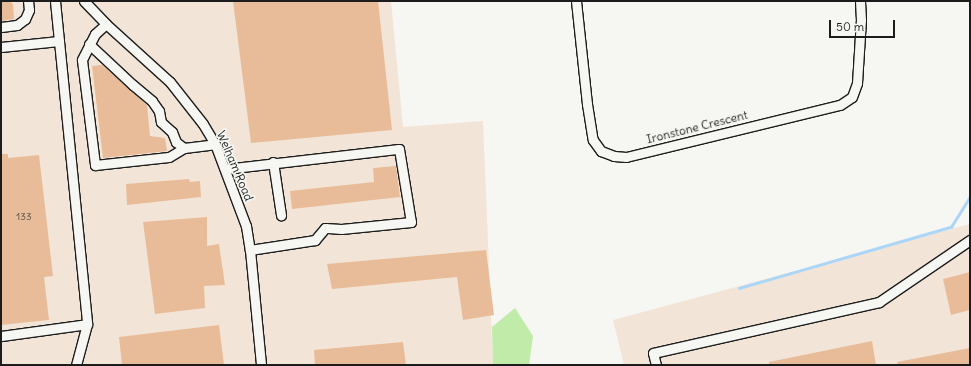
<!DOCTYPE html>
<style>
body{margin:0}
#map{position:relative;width:971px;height:366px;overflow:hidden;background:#f6f6f2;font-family:Delius,sans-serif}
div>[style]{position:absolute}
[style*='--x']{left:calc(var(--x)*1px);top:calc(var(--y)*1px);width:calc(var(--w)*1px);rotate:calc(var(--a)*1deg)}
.built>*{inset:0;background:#f2e5d7}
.green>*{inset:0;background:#c0eba8}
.stream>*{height:2.5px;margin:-1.25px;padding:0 1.25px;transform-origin:1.25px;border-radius:1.25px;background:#acd6f7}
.building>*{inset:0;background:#e9bc99}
.roads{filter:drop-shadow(1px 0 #1c1c1c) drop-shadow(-1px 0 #1c1c1c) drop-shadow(0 1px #1c1c1c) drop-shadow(0 -1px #1c1c1c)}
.minor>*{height:9px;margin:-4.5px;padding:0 4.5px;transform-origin:4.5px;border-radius:4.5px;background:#f6f6f2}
span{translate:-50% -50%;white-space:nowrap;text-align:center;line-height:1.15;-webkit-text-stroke:3.5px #f6f6f2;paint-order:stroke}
.number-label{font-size:10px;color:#4f443b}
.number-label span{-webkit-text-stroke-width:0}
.street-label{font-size:12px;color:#1c1c1c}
.frame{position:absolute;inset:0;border:2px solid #1c1c1c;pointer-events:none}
.scale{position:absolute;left:829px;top:20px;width:66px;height:18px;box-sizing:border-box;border:2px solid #1c1c1c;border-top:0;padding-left:5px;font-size:12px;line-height:14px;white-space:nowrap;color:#1c1c1c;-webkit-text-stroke:3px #f6f6f2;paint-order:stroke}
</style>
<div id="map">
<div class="built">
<i style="clip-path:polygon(1px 1px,391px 1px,403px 127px,483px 121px,493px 365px,1px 365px)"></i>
<i style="clip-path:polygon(970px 224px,970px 365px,624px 365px,613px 320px)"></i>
</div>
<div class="green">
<i style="clip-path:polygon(515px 308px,533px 336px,529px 365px,493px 365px,492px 327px)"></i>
</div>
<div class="stream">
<i style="--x:739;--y:288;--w:221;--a:-16.1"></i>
<i style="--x:951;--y:227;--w:36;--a:-58"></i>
</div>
<div class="building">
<i style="clip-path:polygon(1px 1px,9px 1px,13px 4px,14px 19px,1px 21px)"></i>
<i style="clip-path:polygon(233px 1px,378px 1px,392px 130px,251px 143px)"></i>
<i style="clip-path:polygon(102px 65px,147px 105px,150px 136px,165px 138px,167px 151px,103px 158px,92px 66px)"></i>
<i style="clip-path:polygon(1px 154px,8px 154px,8px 158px,39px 155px,53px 276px,44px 277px,49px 320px,1px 325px)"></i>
<i style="clip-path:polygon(396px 166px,400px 197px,292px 209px,290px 191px,374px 182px,373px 168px)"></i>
<i style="clip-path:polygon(189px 179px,190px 182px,200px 181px,201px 197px,127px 205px,126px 184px)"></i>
<i style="clip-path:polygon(207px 217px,207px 246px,219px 244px,225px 285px,204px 286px,205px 308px,155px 314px,143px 222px)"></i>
<i style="clip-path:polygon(486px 250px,494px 315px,463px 320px,457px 277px,332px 289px,327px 264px)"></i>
<i style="clip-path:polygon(970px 272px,970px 310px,951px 315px,943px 279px)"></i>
<i style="clip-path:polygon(219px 325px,224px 365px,122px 365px,119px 337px)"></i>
<i style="clip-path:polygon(872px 341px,876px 365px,769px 365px,769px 362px)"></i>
<i style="clip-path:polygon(403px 342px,406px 365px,315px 365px,314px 350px)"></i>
<i style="clip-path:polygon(970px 348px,970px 365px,898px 365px,897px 362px)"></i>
</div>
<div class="roads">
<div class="minor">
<i style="--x:84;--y:1;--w:32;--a:46"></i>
<i style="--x:106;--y:24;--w:86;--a:42.2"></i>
<i style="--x:170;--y:82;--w:53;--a:51.8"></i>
<i style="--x:203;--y:124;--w:23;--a:59"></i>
<i style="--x:215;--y:144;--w:88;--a:69.3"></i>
<i style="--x:246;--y:226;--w:24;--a:81"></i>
<i style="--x:250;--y:250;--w:116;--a:84.5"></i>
<i style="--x:576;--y:1;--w:104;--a:83.9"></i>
<i style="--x:587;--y:104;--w:36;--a:81"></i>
<i style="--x:593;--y:140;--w:14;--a:54"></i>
<i style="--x:601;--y:151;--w:14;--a:21"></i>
<i style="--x:614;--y:156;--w:12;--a:5"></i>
<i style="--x:626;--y:157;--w:220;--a:-13.7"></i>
<i style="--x:840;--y:105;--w:14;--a:-34"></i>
<i style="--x:852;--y:97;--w:15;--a:-70"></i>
<i style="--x:857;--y:83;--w:63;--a:-86.4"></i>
<i style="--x:861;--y:20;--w:19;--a:-93"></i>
<i style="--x:106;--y:24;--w:15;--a:138"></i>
<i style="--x:95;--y:34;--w:29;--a:117"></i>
<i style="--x:82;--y:60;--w:106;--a:82.9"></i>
<i style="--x:95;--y:165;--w:74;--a:-6.2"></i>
<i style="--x:169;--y:157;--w:17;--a:-31"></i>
<i style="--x:184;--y:148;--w:31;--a:-7"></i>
<i style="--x:1;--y:27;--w:16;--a:-7"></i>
<i style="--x:17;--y:25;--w:10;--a:-37"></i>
<i style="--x:25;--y:19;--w:10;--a:-66"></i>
<i style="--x:29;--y:10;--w:9;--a:-96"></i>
<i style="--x:59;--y:41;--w:284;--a:84.3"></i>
<i style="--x:87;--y:324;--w:42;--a:105"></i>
<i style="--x:89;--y:44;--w:60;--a:43"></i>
<i style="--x:133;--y:85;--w:25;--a:40"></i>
<i style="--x:152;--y:101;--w:12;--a:55"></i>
<i style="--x:159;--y:111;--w:11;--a:80"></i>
<i style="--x:161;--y:122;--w:15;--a:42"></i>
<i style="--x:172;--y:132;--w:11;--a:68"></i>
<i style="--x:176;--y:142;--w:10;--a:37"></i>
<i style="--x:1;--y:47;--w:58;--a:-5.9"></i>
<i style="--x:59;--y:41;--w:40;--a:-95.7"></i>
<i style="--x:273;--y:162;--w:54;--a:81.4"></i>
<i style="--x:225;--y:169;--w:175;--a:-6.6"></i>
<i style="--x:399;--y:149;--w:74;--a:80.7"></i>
<i style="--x:411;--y:222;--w:70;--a:174.3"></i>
<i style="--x:341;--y:229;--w:16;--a:-176"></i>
<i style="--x:325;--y:228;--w:16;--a:130"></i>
<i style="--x:315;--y:240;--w:66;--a:171.3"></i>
<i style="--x:1;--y:336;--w:87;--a:-7.9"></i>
<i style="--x:656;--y:365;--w:12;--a:-104"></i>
<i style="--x:653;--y:353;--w:232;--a:-12.7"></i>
<i style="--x:879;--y:302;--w:110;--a:-34.3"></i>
</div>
</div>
<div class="number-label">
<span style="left:24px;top:217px">133</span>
</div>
<div class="street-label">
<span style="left:697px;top:127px;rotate:-14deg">Ironstone Crescent</span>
<span style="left:235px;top:166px;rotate:67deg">Welham Road</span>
</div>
<div class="frame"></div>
<div class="scale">50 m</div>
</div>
